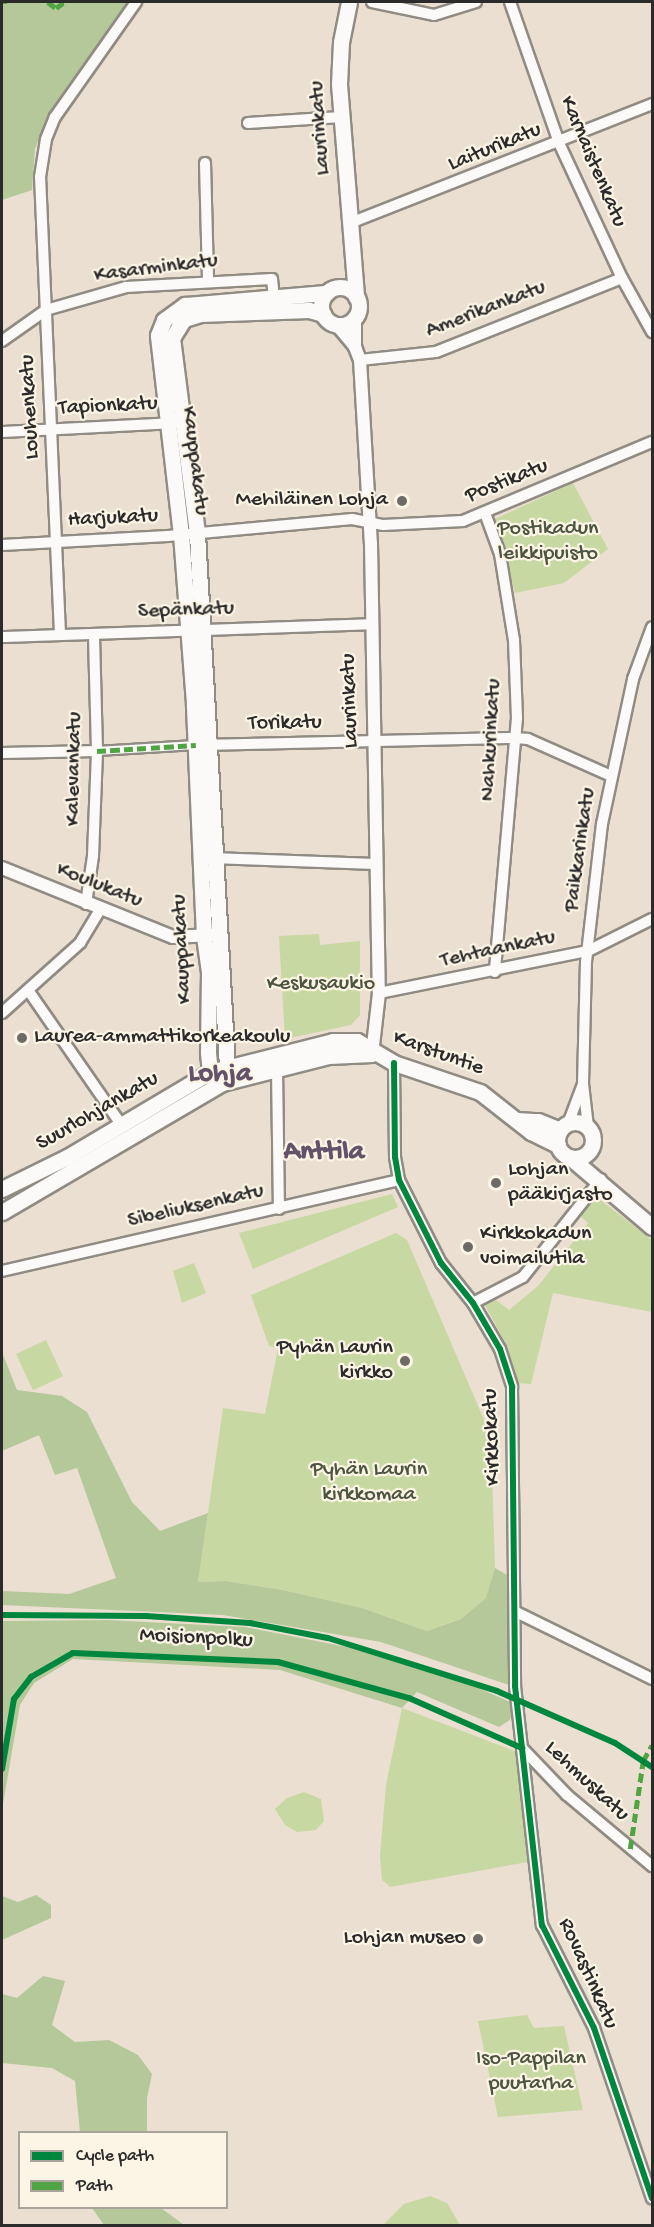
<!DOCTYPE html>
<meta charset="utf-8">
<style>
body{margin:0}
#map{position:relative;width:654px;height:2227px;overflow:hidden;background:#eadfd0;font-family:"Gochi Hand",sans-serif}
div>[style]{position:absolute}
[style*='--x']{left:calc(var(--x)*1px);top:calc(var(--y)*1px);width:calc(var(--w)*1px);rotate:calc(var(--a)*1deg)}
.green>*{inset:0;background:#c8d8a2;transform-origin:0 0}
.forest>*{inset:0;background:#b5c899}
.roads{filter:drop-shadow(2px 0 #908b83) drop-shadow(-2px 0 #908b83) drop-shadow(0 2px #908b83) drop-shadow(0 -2px #908b83)}
.pedestrian>*{height:8px;margin:-4px;padding:0 4px;transform-origin:4px;border-radius:4px;background:#fcfaf8}
.minor>*{height:10px;margin:-5px;padding:0 5px;transform-origin:5px;border-radius:5px;background:#fcfaf8}
.tertiary>*{height:12px;margin:-6px;padding:0 6px;transform-origin:6px;border-radius:6px;background:#fcfaf8}
.secondary>*{height:15px;margin:-7.5px;padding:0 7.5px;transform-origin:7.5px;border-radius:7.5px;background:#fcfaf8}
.secondary>.ring{margin:-7.5px;padding:0;box-sizing:content-box;background:none;border:15px solid #fcfaf8;border-radius:50%}
.quiet>*{height:4.5px;margin-top:-2.25px;transform-origin:0;background:repeating-linear-gradient(90deg,#51a443 0 9px,transparent 0 13.5px)}
.cycleway>*{height:6px;margin:-3px;padding:0 3px;transform-origin:3px;border-radius:3px;background:#00873e}
.dots>*{width:16px;height:16px;translate:-50% -50%;box-sizing:border-box;border:3px solid #fcf5e5;border-radius:50%}
span{translate:-50% -50%;white-space:nowrap;text-align:center;line-height:1.15;-webkit-text-stroke:4.5px #fcf5e5;paint-order:stroke}
.street-label{font-size:22px;color:#2b2b2b}
.poi-label{font-size:22px;color:#2b2b2b}
.right{translate:-100% -50%;text-align:right}
.left{translate:0 -50%;text-align:left}
.park-label{font-size:22px;color:#4c5540}
.district-label{font-size:28px;color:#645368;font-weight:700}
.frame{position:absolute;inset:0;border:3px solid #2b2b2b;pointer-events:none}
.legend{position:absolute;left:18px;top:2131px;width:210px;height:78px;box-sizing:border-box;background:#fcf5e5;border:2px solid #a8a49b;margin:0;padding:8px 10px;list-style:none;font-size:18px;color:#2b2b2b}
.legend li{display:flex;align-items:center;gap:12px;height:30px}
.legend b{width:30px;border:2px solid #a8a49b}
</style>
<div id="map">
<div class="green">
<i style="clip-path:polygon(573px 483px,608px 549px,564px 583px,515px 593px,495px 519px)"></i>
<i style="clip-path:polygon(319px 934px,320px 945px,360px 941px,360px 1015px,351px 1025px,285px 1039px,279px 936px)"></i>
<i style="clip-path:polygon(392px 1194px,398px 1207px,253px 1269px,239px 1233px)"></i>
<i style="clip-path:polygon(594px 1195px,652px 1240px,652px 1312px,553px 1293px,531px 1384px,516px 1383px,505px 1342px,485px 1305px,496px 1300px,509px 1310px,538px 1286px,588px 1223px,579px 1215px)"></i>
<i style="clip-path:polygon(396px 1233px,407px 1240px,491px 1436px,495px 1568px,487px 1597px,463px 1618px,427px 1631px,362px 1608px,283px 1590px,226px 1581px,198px 1582px,223px 1408px,265px 1414px,278px 1348px,269px 1346px,251px 1295px)"></i>
<i style="clip-path:polygon(194px 1263px,206px 1293px,182px 1303px,173px 1271px)"></i>
<i style="left:46px;top:1340px;width:40px;height:33px;rotate:65deg"></i>
<i style="clip-path:polygon(402px 1708px,517px 1752px,528px 1862px,390px 1887px,382px 1880px,380px 1856px,386px 1785px)"></i>
<i style="clip-path:polygon(304px 1792px,321px 1799px,324px 1821px,316px 1830px,297px 1832px,285px 1825px,275px 1809px,287px 1798px)"></i>
<i style="clip-path:polygon(527px 2015px,534px 2028px,564px 2026px,583px 2110px,498px 2117px,478px 2021px)"></i>
<i style="clip-path:polygon(430px 2196px,447px 2203px,460px 2225px,383px 2225px,404px 2204px)"></i>
</div>
<div class="forest">
<i style="clip-path:polygon(2px 2px,127px 2px,45px 123px,35px 149px,32px 190px,2px 200px)"></i>
<i style="clip-path:polygon(2px 1352px,17px 1390px,62px 1396px,87px 1412px,132px 1502px,160px 1531px,208px 1513px,198px 1582px,226px 1581px,283px 1590px,362px 1608px,427px 1631px,461px 1619px,486px 1598px,495px 1568px,507px 1575px,509px 1685px,381px 1642px,223px 1615px,2px 1605px,2px 1591px,69px 1594px,116px 1578px,77px 1468px,55px 1475px,39px 1435px,2px 1451px)"></i>
<i style="clip-path:polygon(107px 1620px,245px 1627px,347px 1647px,476px 1687px,510px 1702px,512px 1711px,510px 1720px,499px 1727px,417px 1692px,402px 1708px,280px 1670px,73px 1659px,34px 1683px,20px 1705px,2px 1810px,2px 1621px)"></i>
<i style="clip-path:polygon(36px 1895px,51px 1905px,51px 1918px,2px 1940px,2px 1896px,18px 1902px)"></i>
<i style="clip-path:polygon(43px 1976px,65px 1981px,52px 2025px,75px 2042px,109px 2040px,138px 2055px,152px 2074px,147px 2098px,147px 2132px,80px 2132px,75px 2081px,52px 2068px,2px 2063px,2px 1994px,17px 1998px)"></i>
<i style="clip-path:polygon(92px 2208px,161px 2208px,184px 2225px,104px 2225px)"></i>
</div>
<div class="roads">
<div class="pedestrian">
<i style="--x:97;--y:751;--w:99;--a:-3.5"></i>
</div>
<div class="minor">
<i style="--x:372;--y:2;--w:63;--a:11.8"></i>
<i style="--x:434;--y:15;--w:44;--a:-17.2"></i>
<i style="--x:510;--y:2;--w:149;--a:70.8"></i>
<i style="--x:559;--y:143;--w:149;--a:65"></i>
<i style="--x:622;--y:278;--w:62;--a:60.9"></i>
<i style="--x:248;--y:123;--w:93;--a:-3.7"></i>
<i style="--x:205;--y:163;--w:117;--a:88.5"></i>
<i style="--x:350;--y:223;--w:325;--a:-21.5"></i>
<i style="--x:2;--y:341;--w:54;--a:-35.2"></i>
<i style="--x:46;--y:310;--w:83;--a:-16"></i>
<i style="--x:126;--y:287;--w:146;--a:-3.1"></i>
<i style="--x:272;--y:279;--w:19;--a:84"></i>
<i style="--x:360;--y:360;--w:76;--a:-6"></i>
<i style="--x:436;--y:352;--w:200;--a:-21.7"></i>
<i style="--x:2;--y:432;--w:173;--a:-3"></i>
<i style="--x:485;--y:513;--w:44;--a:69.9"></i>
<i style="--x:500;--y:554;--w:87;--a:80.8"></i>
<i style="--x:514;--y:640;--w:78;--a:87.8"></i>
<i style="--x:517;--y:718;--w:255;--a:95"></i>
<i style="--x:2;--y:545;--w:166;--a:-3.1"></i>
<i style="--x:168;--y:536;--w:185;--a:-5.3"></i>
<i style="--x:352;--y:519;--w:32;--a:11"></i>
<i style="--x:383;--y:525;--w:80;--a:-2.9"></i>
<i style="--x:463;--y:521;--w:205;--a:-22.7"></i>
<i style="--x:60;--y:634;--w:457;--a:-92.5"></i>
<i style="--x:40;--y:177;--w:38;--a:-81"></i>
<i style="--x:46;--y:139;--w:24;--a:-68"></i>
<i style="--x:55;--y:117;--w:141;--a:-54.8"></i>
<i style="--x:2;--y:637;--w:370;--a:-2"></i>
<i style="--x:202;--y:745;--w:313;--a:-1.3"></i>
<i style="--x:515;--y:738;--w:13;--a:4"></i>
<i style="--x:528;--y:739;--w:91;--a:24"></i>
<i style="--x:2;--y:753;--w:95;--a:-1.2"></i>
<i style="--x:210;--y:858;--w:167;--a:2.1"></i>
<i style="--x:86;--y:904;--w:49;--a:-81.7"></i>
<i style="--x:93;--y:856;--w:105;--a:-87.8"></i>
<i style="--x:97;--y:751;--w:117;--a:-91.5"></i>
<i style="--x:28;--y:990;--w:165;--a:55.3"></i>
<i style="--x:379;--y:993;--w:213;--a:-11.4"></i>
<i style="--x:588;--y:951;--w:72;--a:-26.6"></i>
<i style="--x:2;--y:1013;--w:105;--a:-41.9"></i>
<i style="--x:80;--y:943;--w:39;--a:-59"></i>
<i style="--x:394;--y:1063;--w:94;--a:89.4"></i>
<i style="--x:395;--y:1157;--w:23;--a:80"></i>
<i style="--x:399;--y:1180;--w:93;--a:63.2"></i>
<i style="--x:441;--y:1263;--w:51;--a:51.3"></i>
<i style="--x:473;--y:1303;--w:53;--a:59.6"></i>
<i style="--x:500;--y:1349;--w:40;--a:72"></i>
<i style="--x:512;--y:1387;--w:299;--a:89.4"></i>
<i style="--x:515;--y:1686;--w:241;--a:83.6"></i>
<i style="--x:542;--y:1925;--w:115;--a:63.2"></i>
<i style="--x:594;--y:2028;--w:180;--a:71.2"></i>
<i style="--x:277;--y:1069;--w:140;--a:89.2"></i>
<i style="--x:568;--y:1124;--w:43;--a:-69.4"></i>
<i style="--x:588;--y:1127;--w:43;--a:-96.6"></i>
<i style="--x:583;--y:1084;--w:122;--a:-88.6"></i>
<i style="--x:586;--y:962;--w:139;--a:-83.4"></i>
<i style="--x:602;--y:824;--w:148;--a:-77.9"></i>
<i style="--x:633;--y:679;--w:55;--a:-69.9"></i>
<i style="--x:2;--y:1271;--w:407;--a:-12.9"></i>
<i style="--x:473;--y:1303;--w:56;--a:-27.5"></i>
<i style="--x:523;--y:1277;--w:125;--a:-51.5"></i>
<i style="--x:516;--y:1612;--w:152;--a:26.2"></i>
<i style="--x:522;--y:1748;--w:65;--a:46.2"></i>
<i style="--x:567;--y:1795;--w:111;--a:39.9"></i>
</div>
<div class="tertiary">
<i style="--x:355;--y:317;--w:30;--a:90"></i>
<i style="--x:336;--y:324;--w:30;--a:50"></i>
<i style="--x:355;--y:347;--w:14;--a:69"></i>
<i style="--x:360;--y:360;--w:184;--a:86.6"></i>
<i style="--x:371;--y:544;--w:449;--a:89"></i>
<i style="--x:379;--y:993;--w:61;--a:96.5"></i>
<i style="--x:2;--y:868;--w:184;--a:22"></i>
<i style="--x:173;--y:937;--w:39;--a:-3"></i>
</div>
<div class="secondary">
<i style="--x:349;--y:2;--w:41;--a:101.3"></i>
<i style="--x:341;--y:42;--w:42;--a:92.7"></i>
<i style="--x:339;--y:84;--w:214;--a:85.4"></i>
<i class="ring" style="left:321px;top:287px;width:23px;height:23px"></i>
<i style="--x:222;--y:1083;--w:16;--a:-137"></i>
<i style="--x:210;--y:1072;--w:20;--a:-96"></i>
<i style="--x:208;--y:1052;--w:80;--a:-89.3"></i>
<i style="--x:209;--y:972;--w:36;--a:-98"></i>
<i style="--x:204;--y:936;--w:233;--a:-92.5"></i>
<i style="--x:194;--y:703;--w:169;--a:-94.4"></i>
<i style="--x:181;--y:535;--w:201;--a:-96.6"></i>
<i style="--x:158;--y:335;--w:16;--a:-68"></i>
<i style="--x:164;--y:320;--w:26;--a:-36"></i>
<i style="--x:185;--y:305;--w:142;--a:-4.9"></i>
<i style="--x:222;--y:1083;--w:17;--a:-73"></i>
<i style="--x:227;--y:1067;--w:535;--a:-93.22"></i>
<i style="--x:197;--y:533;--w:197;--a:-97.3"></i>
<i style="--x:172;--y:338;--w:22;--a:-58"></i>
<i style="--x:184;--y:319;--w:17;--a:-17"></i>
<i style="--x:200;--y:314;--w:109;--a:-2.1"></i>
<i style="--x:309;--y:310;--w:15;--a:16"></i>
<i style="--x:516;--y:1120;--w:22;--a:3"></i>
<i style="--x:538;--y:1121;--w:24;--a:22"></i>
<i class="ring" style="left:557px;top:1122px;width:21px;height:21px"></i>
<i style="--x:572;--y:1159;--w:105;--a:40.4"></i>
<i style="--x:2;--y:1189;--w:72;--a:-26.2"></i>
<i style="--x:67;--y:1157;--w:166;--a:-30.7"></i>
<i style="--x:210;--y:1072;--w:127;--a:-14.1"></i>
<i style="--x:333;--y:1041;--w:24;--a:0"></i>
<i style="--x:357;--y:1041;--w:43;--a:30.7"></i>
<i style="--x:394;--y:1063;--w:91;--a:18.6"></i>
<i style="--x:480;--y:1092;--w:65;--a:38.1"></i>
<i style="--x:531;--y:1132;--w:30;--a:26"></i>
<i style="--x:2;--y:1212;--w:255;--a:-30.4"></i>
<i style="--x:222;--y:1083;--w:110;--a:-14.2"></i>
<i style="--x:329;--y:1056;--w:43;--a:-2.7"></i>
</div>
</div>
<div class="quiet">
<i style="--x:2;--y:2;--w:5;--a:0"></i>
<i style="--x:48;--y:2;--w:10;--a:37"></i>
<i style="--x:56;--y:8;--w:10;--a:-37"></i>
<i style="--x:97;--y:751;--w:99;--a:-3.5"></i>
<i style="--x:630;--y:1849;--w:89;--a:-81.6"></i>
<i style="--x:643;--y:1761;--w:18;--a:-61"></i>
</div>
<div class="cycleway">
<i style="--x:394;--y:1063;--w:94;--a:89.4"></i>
<i style="--x:395;--y:1157;--w:23;--a:80"></i>
<i style="--x:399;--y:1180;--w:93;--a:63.2"></i>
<i style="--x:441;--y:1263;--w:51;--a:51.3"></i>
<i style="--x:473;--y:1303;--w:53;--a:59.6"></i>
<i style="--x:500;--y:1349;--w:40;--a:72"></i>
<i style="--x:512;--y:1387;--w:299;--a:89.4"></i>
<i style="--x:515;--y:1686;--w:241;--a:83.6"></i>
<i style="--x:542;--y:1925;--w:115;--a:63.2"></i>
<i style="--x:594;--y:2028;--w:180;--a:71.2"></i>
<i style="--x:2;--y:1615;--w:144;--a:0.4"></i>
<i style="--x:146;--y:1616;--w:104;--a:3.9"></i>
<i style="--x:250;--y:1623;--w:79;--a:10.9"></i>
<i style="--x:328;--y:1638;--w:177;--a:17.4"></i>
<i style="--x:497;--y:1691;--w:129;--a:23.8"></i>
<i style="--x:615;--y:1743;--w:44;--a:33"></i>
<i style="--x:2;--y:1769;--w:71;--a:-80.3"></i>
<i style="--x:14;--y:1699;--w:28;--a:-52"></i>
<i style="--x:31;--y:1677;--w:48;--a:-29.7"></i>
<i style="--x:73;--y:1653;--w:205;--a:2.5"></i>
<i style="--x:278;--y:1662;--w:136;--a:15.4"></i>
<i style="--x:409;--y:1698;--w:124;--a:23.9"></i>
</div>
<div class="dots">
<i style="left:402px;top:501px;background:#6e6a65"></i>
<i style="left:22px;top:1038px;background:#6e6a65"></i>
<i style="left:496px;top:1183px;background:#6e6a65"></i>
<i style="left:468px;top:1247px;background:#6e6a65"></i>
<i style="left:405px;top:1361px;background:#6e6a65"></i>
<i style="left:478px;top:1939px;background:#6e6a65"></i>
</div>
<div class="street-label">
<span style="left:321px;top:128px;rotate:-94deg">Laurinkatu</span>
<span style="left:495px;top:148px;rotate:-22deg">Laiturikatu</span>
<span style="left:592px;top:162px;rotate:67deg">Karnaistenkatu</span>
<span style="left:156px;top:269px;rotate:-7deg">Kasarminkatu</span>
<span style="left:486px;top:310px;rotate:-21deg">Amerikankatu</span>
<span style="left:31px;top:407px;rotate:-93deg">Louhenkatu</span>
<span style="left:108px;top:407px;rotate:-3deg">Tapionkatu</span>
<span style="left:194px;top:461px;rotate:83deg">Kauppakatu</span>
<span style="left:507px;top:482px;rotate:-22deg">Postikatu</span>
<span style="left:113px;top:519px;rotate:-3deg">Harjukatu</span>
<span style="left:186px;top:611px;rotate:-2deg">Sepänkatu</span>
<span style="left:351px;top:701px;rotate:-92deg">Laurinkatu</span>
<span style="left:285px;top:724px;rotate:-1deg">Torikatu</span>
<span style="left:492px;top:740px;rotate:-87deg">Nahkurinkatu</span>
<span style="left:75px;top:769px;rotate:-89deg">Kalevankatu</span>
<span style="left:581px;top:850px;rotate:-82deg">Paikkarinkatu</span>
<span style="left:99px;top:886px;rotate:22deg">Koulukatu</span>
<span style="left:183px;top:949px;rotate:-93deg">Kauppakatu</span>
<span style="left:498px;top:950px;rotate:-12deg">Tehtaankatu</span>
<span style="left:438px;top:1054px;rotate:20deg">Karstuntie</span>
<span style="left:98px;top:1112px;rotate:-30deg">Suurlohjankatu</span>
<span style="left:196px;top:1207px;rotate:-13deg">Sibeliuksenkatu</span>
<span style="left:493px;top:1437px;rotate:-92deg">Kirkkokatu</span>
<span style="left:196px;top:1639px;rotate:3deg">Moisionpolku</span>
<span style="left:586px;top:1782px;rotate:43deg">Lehmuskatu</span>
<span style="left:587px;top:1974px;rotate:66deg">Rovastinkatu</span>
</div>
<div class="poi-label">
<span class="right" style="left:388px;top:501px">Mehiläinen Lohja</span>
<span class="left" style="left:34px;top:1038px">Laurea-ammattikorkeakoulu</span>
<span class="left" style="left:508px;top:1183px">Lohjan<br>pääkirjasto</span>
<span class="left" style="left:480px;top:1247px">Kirkkokadun<br>voimailutila</span>
<span class="right" style="left:393px;top:1361px">Pyhän Laurin<br>kirkko</span>
<span class="right" style="left:466px;top:1939px">Lohjan museo</span>
</div>
<div class="park-label">
<span style="left:548px;top:542px">Postikadun<br>leikkipuisto</span>
<span style="left:321px;top:985px">Keskusaukio</span>
<span style="left:369px;top:1483px">Pyhän Laurin<br>kirkkomaa</span>
<span style="left:531px;top:2072px">Iso-Pappilan<br>puutarha</span>
</div>
<div class="district-label">
<span style="left:220px;top:1075px">Lohja</span>
<span style="left:324px;top:1153px">Anttila</span>
</div>
<div class="frame"></div>
<ul class="legend">
<li><b style="height:8px;background:#00873e"></b>Cycle path</li>
<li><b style="height:8px;background:#51a443"></b>Path</li>
</ul>
</div>
